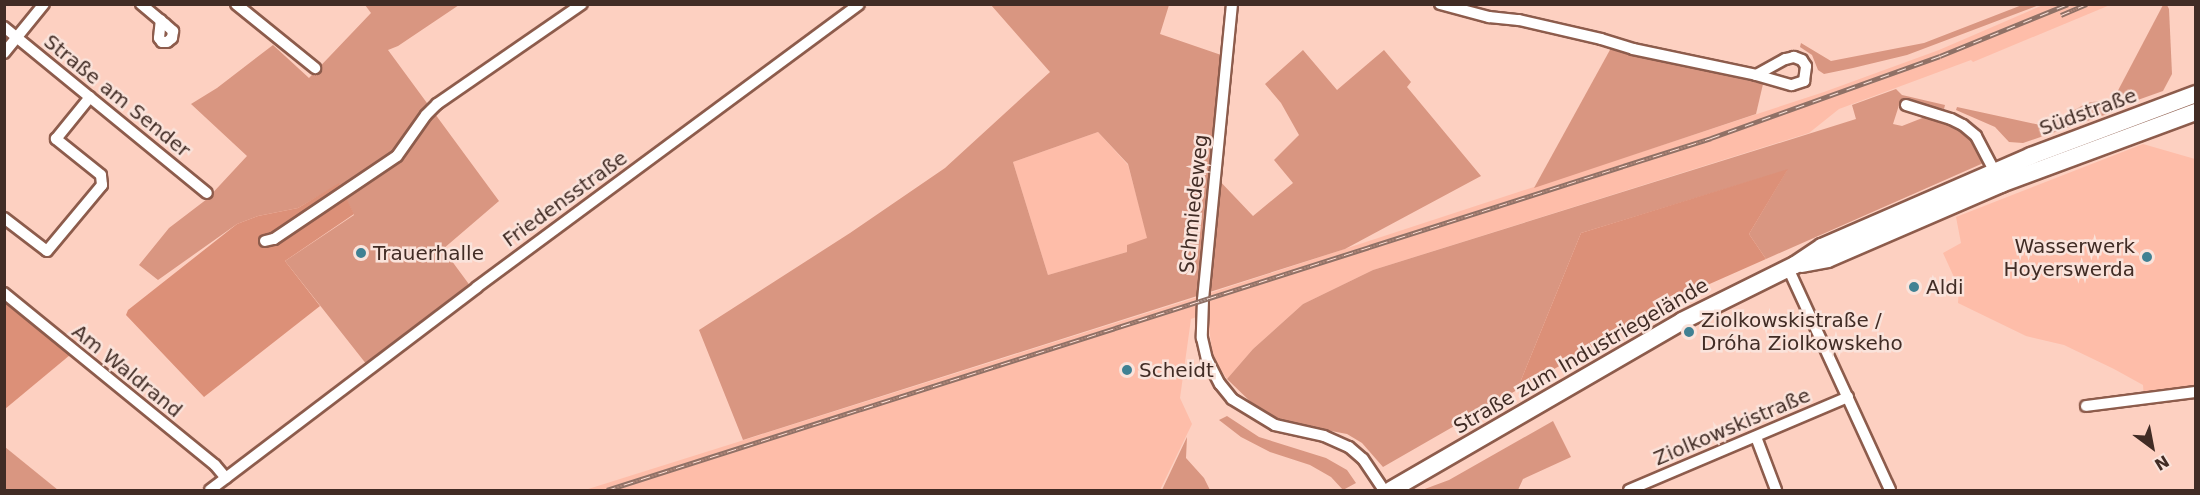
<!DOCTYPE html>
<meta charset="utf-8">
<style>
body{margin:0}
#map{position:relative;width:2200px;height:495px;overflow:hidden;background:#fdd0c1;font-family:"DejaVu Sans",sans-serif}
div>[style]{position:absolute}
[style*='--x']{left:calc(var(--x)*1px);top:calc(var(--y)*1px);width:calc(var(--w)*1px);rotate:calc(var(--a)*1deg)}
.built>*{inset:0;background:#febda9}
.green>*{inset:0;background:#d99681}
.forest>*{inset:0;background:#dc9078}
.roads{filter:drop-shadow(2px 0 #8d5c4c) drop-shadow(-2px 0 #8d5c4c) drop-shadow(0 2px #8d5c4c) drop-shadow(0 -2px #8d5c4c)}
.minor>*{height:10px;margin:-5px;padding:0 5px;transform-origin:5px;border-radius:5px;background:#fff}
.secondary>*{height:16px;margin:-8px;padding:0 8px;transform-origin:8px;border-radius:8px;background:#fff}
.rail>*{height:5px;margin-top:-2.5px;transform-origin:0;background:repeating-linear-gradient(90deg,#fae3db 0 9px,#907166 0 18px);box-sizing:border-box;border-block:2px solid #907166}
.dots>*{width:16px;height:16px;translate:-50% -50%;box-sizing:border-box;border:3px solid #fae3db;border-radius:50%}
span{translate:-50% -50%;white-space:nowrap;text-align:center;line-height:1.15;-webkit-text-stroke:5px #fae3db;paint-order:stroke}
.street-label{font-size:20px;color:#412c25}
.poi-label{font-size:20px;color:#412c25}
.right{translate:-100% -50%;text-align:right}
.left{translate:0 -50%;text-align:left}
.frame{position:absolute;inset:0;border:6px solid #412c25;pointer-events:none}
.north{position:absolute;left:2122px;top:417px;width:60px;height:60px;-webkit-text-stroke:4px #fae3db;paint-order:stroke;rotate:148deg;font-size:16px;font-weight:700;line-height:24px;text-align:center;color:#412c25}
.north::after{content:'';display:block;margin:auto;width:21px;height:27px;background:#412c25;clip-path:polygon(50% 0,100% 100%,50% 72%,0 100%)}
</style>
<div id="map">
<div class="built">
<i style="clip-path:polygon(2043px 5px,2110px 5px,1973px 62px,1971px 60px,1839px 109px,1809px 133px,1373px 270px,1303px 304px,1253px 349px,1227px 379px,1213px 358px,1207px 313px,1191px 319px,1180px 398px,1192px 424px,1160px 490px,585px 490px,1201px 296px,1824px 92px,1939px 50px)"></i>
<i style="clip-path:polygon(1098px 132px,1128px 165px,1148px 239px,1128px 245px,1127px 252px,1048px 275px,1013px 162px)"></i>
<i style="clip-path:polygon(2143px 144px,2195px 159px,2195px 391px,2144px 398px,2143px 385px,2114px 369px,2064px 345px,2026px 336px,1958px 303px,1959px 288px,1943px 253px,1961px 243px,1956px 217px)"></i>
</div>
<div class="green">
<i style="clip-path:polygon(365px 5px,459px 5px,398px 46px,388px 50px,499px 201px,443px 249px,471px 287px,367px 365px,285px 261px,354px 215px,339px 184px,298px 208px,258px 216px,237px 224px,158px 280px,139px 265px,169px 228px,207px 199px,247px 156px,191px 104px,217px 88px,273px 45px,309px 78px,371px 13px)"></i>
<i style="clip-path:polygon(evenodd,991px 5px,1169px 5px,1160px 34px,1227px 57px,1215px 176px,1253px 216px,1293px 183px,1274px 160px,1299px 135px,1281px 103px,1265px 84px,1303px 50px,1337px 90px,1384px 50px,1411px 82px,1407px 87px,1481px 176px,1345px 249px,743px 440px,699px 330px,850px 233px,945px 168px,1050px 72px,991px 5px,1098px 132px,1128px 164px,1147px 238px,1127px 245px,1127px 252px,1048px 275px,1013px 162px,1098px 132px)"></i>
<i style="clip-path:polygon(2022px 5px,2039px 5px,1907px 55px,1853px 68px,1824px 74px,1818px 70px,1812px 55px,1800px 47px,1801px 43px,1831px 61px,1924px 43px)"></i>
<i style="clip-path:polygon(2163px 5px,2167px 5px,2169px 9px,2172px 74px,2163px 91px,2118px 107px,2113px 100px)"></i>
<i style="clip-path:polygon(1611px 48px,1763px 84px,1756px 114px,1534px 188px)"></i>
<i style="clip-path:polygon(1896px 89px,1902px 95px,1945px 105px,1944px 109px,1901px 99px,1893px 124px,1902px 126px,1930px 115px,1962px 130px,1976px 142px,1988px 161px,1766px 259px,1749px 234px,1787px 170px,1581px 233px,1517px 390px,1383px 467px,1362px 443px,1347px 434px,1289px 423px,1269px 415px,1256px 407px,1227px 379px,1253px 349px,1303px 304px,1373px 270px,1856px 119px,1852px 105px)"></i>
<i style="clip-path:polygon(2104px 100px,2113px 112px,2023px 143px,2009px 142px,1995px 127px,1956px 110px,1957px 107px,2045px 126px,2087px 103px)"></i>
<i style="clip-path:polygon(1227px 416px,1259px 437px,1326px 458px,1347px 470px,1356px 483px,1343px 490px,1331px 477px,1310px 465px,1270px 452px,1241px 437px,1219px 420px)"></i>
<i style="clip-path:polygon(1553px 421px,1571px 457px,1523px 479px,1518px 490px,1422px 490px,1449px 480px)"></i>
<i style="clip-path:polygon(1187px 437px,1186px 458px,1204px 478px,1210px 490px,1162px 490px)"></i>
<i style="clip-path:polygon(5px 447px,58px 490px,5px 490px)"></i>
</div>
<div class="forest">
<i style="clip-path:polygon(1788px 169px,1749px 234px,1766px 259px,1687px 294px,1517px 390px,1581px 233px)"></i>
<i style="clip-path:polygon(339px 183px,354px 214px,285px 261px,320px 306px,204px 397px,126px 315px,128px 310px,237px 224px,258px 216px,298px 208px)"></i>
<i style="clip-path:polygon(5px 298px,70px 355px,5px 409px)"></i>
</div>
<div class="roads">
<div class="minor">
<i style="--x:141;--y:4;--w:31;--a:40"></i>
<i style="--x:165;--y:24;--w:11;--a:41"></i>
<i style="--x:173;--y:31;--w:7;--a:98"></i>
<i style="--x:172;--y:38;--w:6;--a:141"></i>
<i style="--x:167;--y:42;--w:5;--a:180"></i>
<i style="--x:162;--y:42;--w:5;--a:-127"></i>
<i style="--x:159;--y:38;--w:18;--a:-84"></i>
<i style="--x:236;--y:4;--w:102;--a:39"></i>
<i style="--x:1232;--y:4;--w:297;--a:95.6"></i>
<i style="--x:1203;--y:300;--w:38;--a:92"></i>
<i style="--x:1202;--y:338;--w:22;--a:77"></i>
<i style="--x:1207;--y:359;--w:28;--a:63"></i>
<i style="--x:1220;--y:384;--w:19;--a:51"></i>
<i style="--x:1232;--y:399;--w:50;--a:31.2"></i>
<i style="--x:1275;--y:425;--w:50;--a:12.7"></i>
<i style="--x:1324;--y:436;--w:27;--a:24"></i>
<i style="--x:1349;--y:447;--w:18;--a:41"></i>
<i style="--x:1363;--y:459;--w:37;--a:56"></i>
<i style="--x:1440;--y:4;--w:51;--a:14.9"></i>
<i style="--x:1489;--y:17;--w:30;--a:6"></i>
<i style="--x:1519;--y:20;--w:84;--a:13"></i>
<i style="--x:1601;--y:39;--w:34;--a:17"></i>
<i style="--x:1633;--y:49;--w:126;--a:11.9"></i>
<i style="--x:1756;--y:75;--w:37;--a:16"></i>
<i style="--x:1792;--y:85;--w:13;--a:-18"></i>
<i style="--x:1804;--y:81;--w:15;--a:-82"></i>
<i style="--x:1806;--y:66;--w:7;--a:-124"></i>
<i style="--x:1802;--y:60;--w:9;--a:-159"></i>
<i style="--x:1794;--y:57;--w:9;--a:167"></i>
<i style="--x:1785;--y:59;--w:33;--a:151"></i>
<i style="--x:4;--y:27;--w:262;--a:39.3"></i>
<i style="--x:4;--y:53;--w:63;--a:-50.8"></i>
<i style="--x:1906;--y:105;--w:47;--a:17.3"></i>
<i style="--x:1951;--y:119;--w:13;--a:27"></i>
<i style="--x:1963;--y:125;--w:17;--a:40"></i>
<i style="--x:1976;--y:136;--w:45;--a:62.3"></i>
<i style="--x:4;--y:218;--w:54;--a:37.5"></i>
<i style="--x:47;--y:251;--w:86;--a:-50.2"></i>
<i style="--x:102;--y:185;--w:10;--a:-96"></i>
<i style="--x:101;--y:175;--w:58;--a:-141.3"></i>
<i style="--x:56;--y:139;--w:54;--a:-51"></i>
<i style="--x:265;--y:241;--w:9;--a:-13"></i>
<i style="--x:274;--y:239;--w:148;--a:-34"></i>
<i style="--x:397;--y:156;--w:50;--a:-54.7"></i>
<i style="--x:426;--y:115;--w:16;--a:-45"></i>
<i style="--x:437;--y:104;--w:176;--a:-34.6"></i>
<i style="--x:1788;--y:268;--w:244;--a:65.3"></i>
<i style="--x:4;--y:293;--w:272;--a:39.2"></i>
<i style="--x:215;--y:465;--w:17;--a:50"></i>
<i style="--x:2086;--y:406;--w:111;--a:-7.3"></i>
<i style="--x:1756;--y:437;--w:57;--a:69.3"></i>
<i style="--x:210;--y:490;--w:335;--a:-37.2"></i>
<i style="--x:477;--y:287;--w:475;--a:-36.5"></i>
<i style="--x:1629;--y:490;--w:238;--a:-23"></i>
</div>
<div class="secondary">
<i style="--x:1802;--y:264;--w:26;--a:-11"></i>
<i style="--x:1828;--y:259;--w:189;--a:-23.4"></i>
<i style="--x:2001;--y:184;--w:208;--a:-20.3"></i>
<i style="--x:1391;--y:490;--w:337;--a:-30.1"></i>
<i style="--x:1682;--y:321;--w:126;--a:-26.4"></i>
<i style="--x:1795;--y:265;--w:32;--a:-34"></i>
<i style="--x:1822;--y:247;--w:228;--a:-23.5"></i>
<i style="--x:2031;--y:156;--w:176;--a:-20.6"></i>
</div>
</div>
<div class="rail">
<i style="--x:2061;--y:15;--w:28;--a:-23"></i>
<i style="--x:607;--y:490;--w:1159;--a:-17.68"></i>
<i style="--x:1711;--y:138;--w:243;--a:-19.7"></i>
<i style="--x:1940;--y:56;--w:138;--a:-22.1"></i>
</div>
<div class="dots">
<i style="left:361px;top:253px;background:#408193"></i>
<i style="left:2147px;top:257px;background:#408193"></i>
<i style="left:1914px;top:287px;background:#408193"></i>
<i style="left:1689px;top:332px;background:#408193"></i>
<i style="left:1127px;top:370px;background:#408193"></i>
</div>
<div class="street-label">
<span style="left:117px;top:96px;rotate:39deg">Straße am Sender</span>
<span style="left:2088px;top:112px;rotate:-20deg">Südstraße</span>
<span style="left:565px;top:199px;rotate:-36deg">Friedensstraße</span>
<span style="left:1194px;top:204px;rotate:-84deg">Schmiedeweg</span>
<span style="left:1581px;top:356px;rotate:-30deg">Straße zum Industriegelände</span>
<span style="left:127px;top:371px;rotate:39deg">Am Waldrand</span>
<span style="left:1732px;top:427px;rotate:-23deg">Ziolkowskistraße</span>
</div>
<div class="poi-label">
<span class="right" style="left:2135px;top:258px">Wasserwerk<br>Hoyerswerda</span>
<span class="left" style="left:373px;top:253px">Trauerhalle</span>
<span class="left" style="left:1926px;top:287px">Aldi</span>
<span class="left" style="left:1701px;top:332px">Ziolkowskistraße /<br>Dróha Ziolkowskeho</span>
<span class="left" style="left:1139px;top:370px">Scheidt</span>
</div>
<div class="frame"></div>
<div class="north">N</div>
</div>
